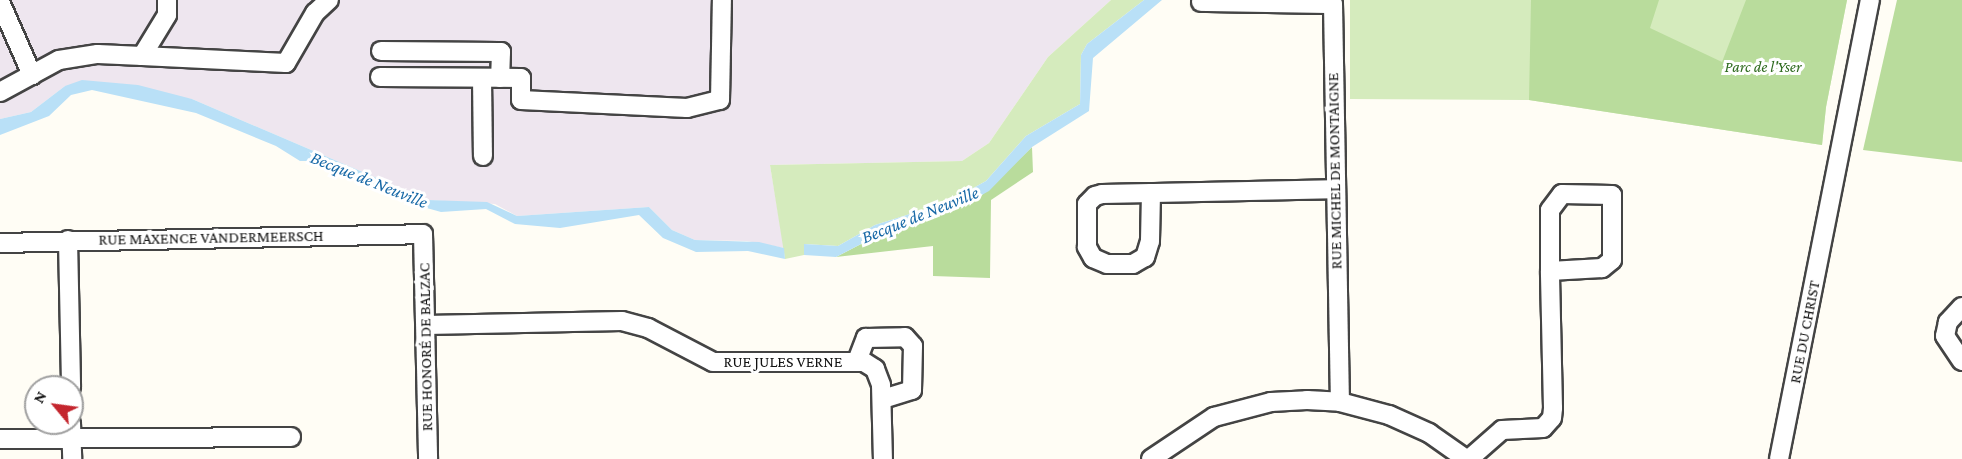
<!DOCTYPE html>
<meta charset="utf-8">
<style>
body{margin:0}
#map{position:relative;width:1962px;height:459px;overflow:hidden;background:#fffdf5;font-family:"Crimson Pro",serif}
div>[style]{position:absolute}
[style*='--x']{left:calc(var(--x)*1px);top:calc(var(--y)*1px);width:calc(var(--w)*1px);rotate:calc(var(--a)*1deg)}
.industrial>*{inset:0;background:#eee6ef}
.green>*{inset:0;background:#d5ebbd}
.forest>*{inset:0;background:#b9dc9c}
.water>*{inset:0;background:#b9e0f7}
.roads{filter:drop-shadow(2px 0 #444) drop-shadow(-2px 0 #444) drop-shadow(0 2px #444) drop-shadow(0 -2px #444)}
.minor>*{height:18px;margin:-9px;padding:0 9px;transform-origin:9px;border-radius:9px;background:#fff}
span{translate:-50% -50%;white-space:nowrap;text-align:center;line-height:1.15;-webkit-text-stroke:6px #fff;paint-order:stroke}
.park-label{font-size:16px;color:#2f6b1f;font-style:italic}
.street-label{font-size:16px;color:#111}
.water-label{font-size:18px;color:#1768a6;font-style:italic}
.north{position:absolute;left:24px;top:375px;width:60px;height:60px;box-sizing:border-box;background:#fff;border:2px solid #a0a0a0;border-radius:50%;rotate:299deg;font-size:16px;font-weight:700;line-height:24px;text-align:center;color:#111}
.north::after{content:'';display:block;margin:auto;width:21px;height:27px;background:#c4262e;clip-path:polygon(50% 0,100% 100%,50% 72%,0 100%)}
</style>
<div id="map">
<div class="industrial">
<i style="clip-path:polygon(0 0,1111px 0,1048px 57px,989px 143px,962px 161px,770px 165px,784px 248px,747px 241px,695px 240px,672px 230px,649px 207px,517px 216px,495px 204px,428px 200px,192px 99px,65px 86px,31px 112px,0 119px)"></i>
</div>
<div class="green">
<i style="clip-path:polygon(1111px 0,1144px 0,1087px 44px,1081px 55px,1080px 104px,1026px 136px,986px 181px,948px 202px,875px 225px,838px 246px,804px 244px,804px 255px,785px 259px,770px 165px,962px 161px,989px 143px,1048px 57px)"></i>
<i style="clip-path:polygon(1350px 0,1847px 0,1826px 107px,1822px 145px,1529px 100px,1350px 99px)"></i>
</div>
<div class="forest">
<i style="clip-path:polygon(1531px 0,1659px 0,1650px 28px,1722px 62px,1746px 0,1847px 0,1826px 107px,1822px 145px,1529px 100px)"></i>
<i style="clip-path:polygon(1897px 0,1962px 0,1962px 162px,1863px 150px)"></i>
<i style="clip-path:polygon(1032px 147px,1033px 172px,991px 200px,990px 278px,933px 276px,933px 246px,836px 257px,890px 229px,932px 218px,979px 198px)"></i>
</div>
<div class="water">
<i style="clip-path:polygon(1144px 0,1162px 0,1093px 58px,1089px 111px,1032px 147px,989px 191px,960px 207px,890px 229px,836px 257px,804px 255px,804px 244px,838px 246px,875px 225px,948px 202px,986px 181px,1026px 136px,1080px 104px,1081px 55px,1087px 44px)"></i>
<i style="clip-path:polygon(82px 80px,138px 85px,192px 99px,428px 200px,487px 202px,517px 216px,649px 207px,672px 230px,695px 240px,759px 242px,784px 248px,785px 259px,748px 251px,696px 252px,663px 238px,639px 215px,560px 228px,515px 224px,486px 209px,441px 212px,416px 205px,311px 161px,300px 161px,276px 146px,196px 113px,92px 90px,71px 95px,49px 116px,0 135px,0 119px,31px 112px,65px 86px)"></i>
</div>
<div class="roads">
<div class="minor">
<i style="--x:0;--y:2;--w:80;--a:66.3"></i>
<i style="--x:1201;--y:2;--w:132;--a:0.9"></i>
<i style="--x:1333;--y:4;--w:398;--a:89"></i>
<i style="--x:381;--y:51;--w:120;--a:0.5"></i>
<i style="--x:501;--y:52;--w:26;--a:92"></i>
<i style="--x:142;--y:56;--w:144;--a:2.8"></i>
<i style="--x:286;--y:63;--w:58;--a:-59.9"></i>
<i style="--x:315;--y:13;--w:19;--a:-43"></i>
<i style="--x:380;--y:77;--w:141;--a:0.4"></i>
<i style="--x:521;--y:78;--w:22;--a:90"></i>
<i style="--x:521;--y:100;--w:166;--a:2.8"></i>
<i style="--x:687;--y:108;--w:34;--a:-14"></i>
<i style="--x:720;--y:100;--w:100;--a:-88.9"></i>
<i style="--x:482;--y:78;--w:78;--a:89.3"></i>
<i style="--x:0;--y:92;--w:67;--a:-28.5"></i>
<i style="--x:59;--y:60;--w:39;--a:-9"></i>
<i style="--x:98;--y:54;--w:44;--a:2.6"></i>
<i style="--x:142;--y:56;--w:48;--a:-58.6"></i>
<i style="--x:167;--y:15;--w:15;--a:-90"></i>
<i style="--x:1151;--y:193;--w:48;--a:91.2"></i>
<i style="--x:1150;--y:241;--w:17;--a:107"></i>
<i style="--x:1145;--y:257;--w:14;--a:150"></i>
<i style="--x:1133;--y:264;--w:26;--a:180"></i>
<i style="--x:1107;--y:264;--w:15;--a:-157"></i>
<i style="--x:1093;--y:258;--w:13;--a:-119"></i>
<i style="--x:1087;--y:247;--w:43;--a:-90"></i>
<i style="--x:1087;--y:204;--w:11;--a:-45"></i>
<i style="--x:1095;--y:196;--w:7;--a:-16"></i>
<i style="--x:1102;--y:194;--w:49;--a:-1.2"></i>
<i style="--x:1151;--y:193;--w:184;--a:-1.2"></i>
<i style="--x:68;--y:240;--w:147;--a:88.8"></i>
<i style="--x:0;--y:243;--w:423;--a:-1.2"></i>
<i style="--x:423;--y:234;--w:225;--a:88.7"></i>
<i style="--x:1962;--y:307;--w:21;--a:133"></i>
<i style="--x:1948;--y:322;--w:14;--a:102"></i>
<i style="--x:1945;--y:336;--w:30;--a:56"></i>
<i style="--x:426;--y:325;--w:196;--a:-1.2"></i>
<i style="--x:622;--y:321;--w:27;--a:15"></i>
<i style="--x:648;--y:328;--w:73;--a:27.6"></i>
<i style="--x:713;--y:362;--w:151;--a:0"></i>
<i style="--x:864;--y:362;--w:13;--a:32"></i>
<i style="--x:875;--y:369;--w:17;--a:69"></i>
<i style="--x:881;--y:385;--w:74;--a:88.5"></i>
<i style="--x:857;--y:361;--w:25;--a:-69"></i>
<i style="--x:866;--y:338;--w:39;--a:-1"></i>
<i style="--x:905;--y:337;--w:12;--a:48"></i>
<i style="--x:913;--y:346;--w:44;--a:91.3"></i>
<i style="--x:912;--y:390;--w:31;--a:163"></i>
<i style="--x:71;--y:423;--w:36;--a:88"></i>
<i style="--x:0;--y:439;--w:291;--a:-0.4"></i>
<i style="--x:1151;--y:459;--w:76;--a:-33.7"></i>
<i style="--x:1214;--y:417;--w:59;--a:-14.7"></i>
<i style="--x:1271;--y:402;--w:36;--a:-3"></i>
<i style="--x:1307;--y:400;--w:33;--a:3"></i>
<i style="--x:1340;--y:402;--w:51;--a:14.9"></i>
<i style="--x:1389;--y:415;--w:44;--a:24.2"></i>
<i style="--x:1429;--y:433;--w:45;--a:35.1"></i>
<i style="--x:1469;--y:459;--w:44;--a:-41.3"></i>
<i style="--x:1502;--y:430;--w:41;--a:-2.8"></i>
<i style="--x:1543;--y:428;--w:13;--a:-48"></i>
<i style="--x:1552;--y:418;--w:10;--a:-84"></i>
<i style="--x:1553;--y:408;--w:137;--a:-91.3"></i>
<i style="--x:1550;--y:271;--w:61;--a:-90"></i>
<i style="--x:1550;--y:210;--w:20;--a:-53"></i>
<i style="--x:1562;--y:194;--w:50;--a:1.1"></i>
<i style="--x:1612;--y:195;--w:65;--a:90"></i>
<i style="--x:1612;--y:260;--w:13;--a:141"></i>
<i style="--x:1602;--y:268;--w:52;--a:176.7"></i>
<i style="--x:1779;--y:459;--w:468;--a:-78.8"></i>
</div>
</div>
<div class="park-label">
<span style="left:1763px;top:67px">Parc de l'Yser</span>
</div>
<div class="street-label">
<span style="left:1335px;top:171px;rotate:-91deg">RUE MICHEL DE MONTAIGNE</span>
<span style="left:211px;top:238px;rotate:-1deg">RUE MAXENCE VANDERMEERSCH</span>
<span style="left:1805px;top:332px;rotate:-79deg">RUE DU CHRIST</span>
<span style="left:426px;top:347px;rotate:-91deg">RUE HONORÉ DE BALZAC</span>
<span style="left:783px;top:362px">RUE JULES VERNE</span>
</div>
<div class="water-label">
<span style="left:369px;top:180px;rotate:22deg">Becque de Neuville</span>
<span style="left:920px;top:215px;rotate:-22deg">Becque de Neuville</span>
</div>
<div class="north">N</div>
</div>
